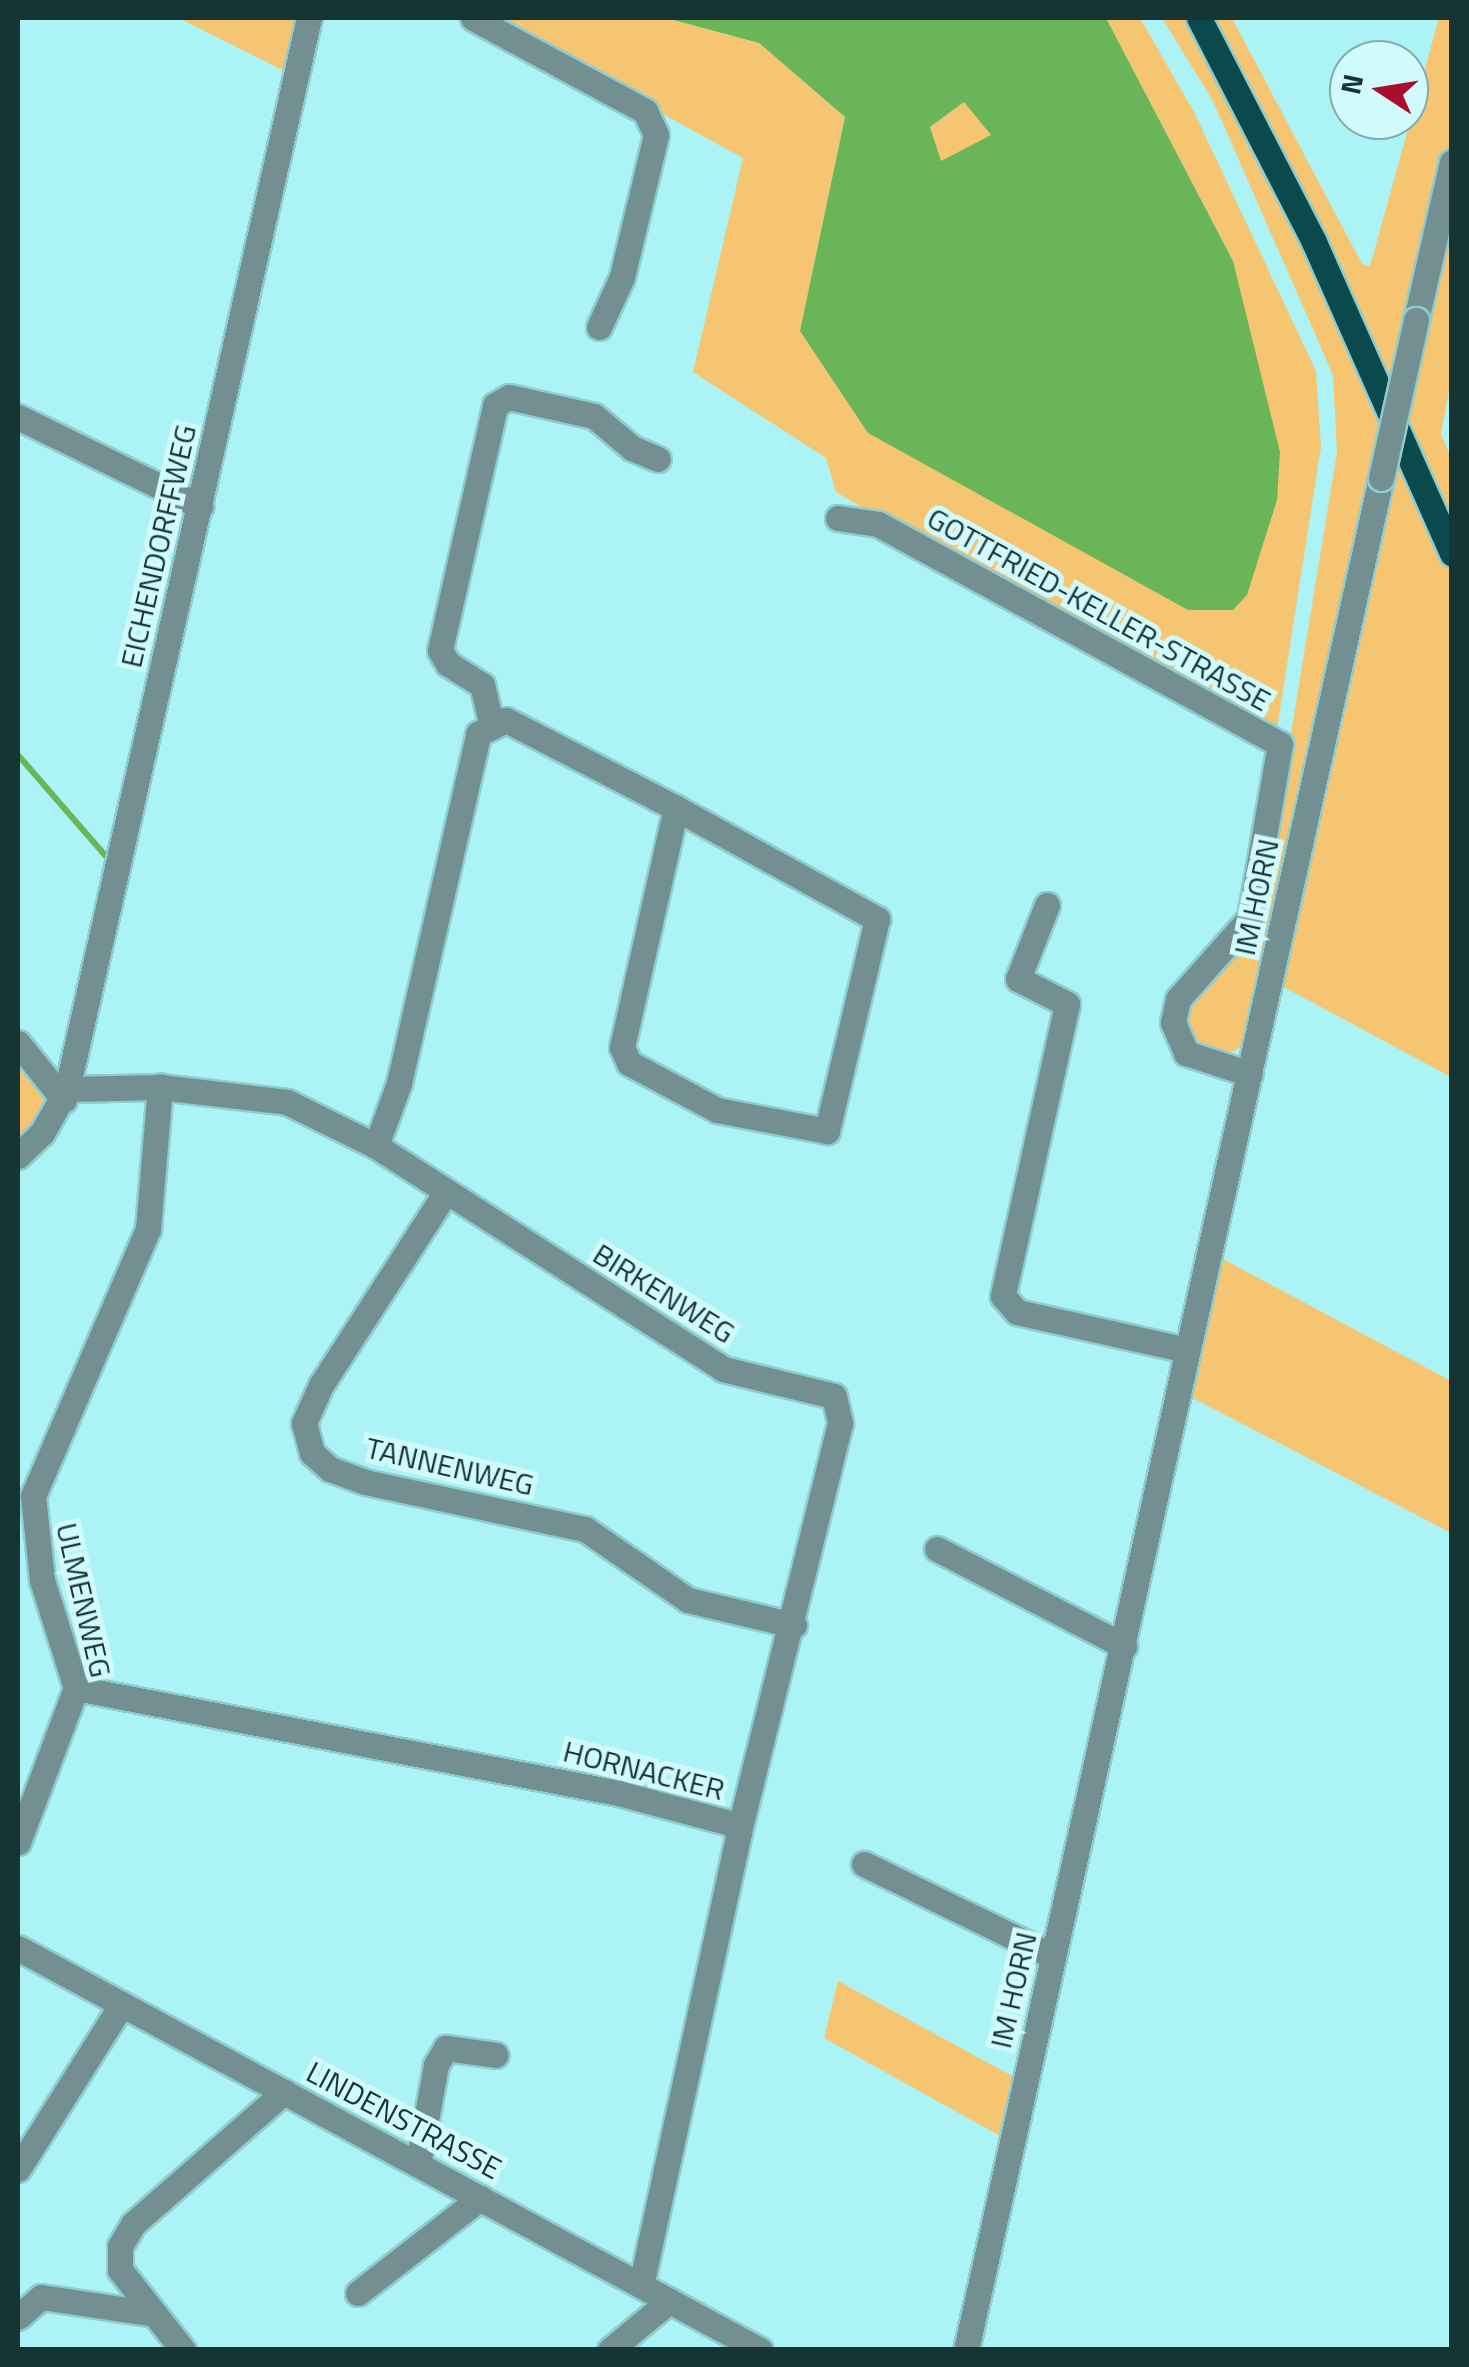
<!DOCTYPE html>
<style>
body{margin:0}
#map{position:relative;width:1469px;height:2367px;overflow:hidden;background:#acf3f6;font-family:"Titillium Web",sans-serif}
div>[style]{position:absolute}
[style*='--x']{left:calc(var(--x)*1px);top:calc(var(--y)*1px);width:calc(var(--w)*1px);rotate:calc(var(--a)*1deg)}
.green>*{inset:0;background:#f6c571}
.water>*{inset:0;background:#6bb559}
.stream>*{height:6px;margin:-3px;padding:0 3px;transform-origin:3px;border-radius:3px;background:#6bb559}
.roads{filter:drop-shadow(2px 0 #8ecdcf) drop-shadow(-2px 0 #8ecdcf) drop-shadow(0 2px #8ecdcf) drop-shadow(0 -2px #8ecdcf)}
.minor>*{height:25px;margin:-12.5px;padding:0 12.5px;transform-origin:12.5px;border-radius:12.5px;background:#738f91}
.major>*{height:25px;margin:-12.5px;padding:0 12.5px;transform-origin:12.5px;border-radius:12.5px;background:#0a4a4d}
.bridges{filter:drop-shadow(2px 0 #8ecdcf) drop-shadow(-2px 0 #8ecdcf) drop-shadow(0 2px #8ecdcf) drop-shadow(0 -2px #8ecdcf)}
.minor-bridge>*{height:25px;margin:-12.5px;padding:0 12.5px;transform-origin:12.5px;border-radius:12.5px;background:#738f91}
span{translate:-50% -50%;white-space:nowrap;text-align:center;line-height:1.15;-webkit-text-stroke:10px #d1fafc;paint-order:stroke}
.street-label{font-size:30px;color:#173435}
.frame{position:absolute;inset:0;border:20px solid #173435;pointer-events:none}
.north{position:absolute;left:1329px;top:40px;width:100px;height:100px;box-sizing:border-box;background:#d1fafc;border:2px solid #87abac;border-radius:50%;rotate:282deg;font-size:28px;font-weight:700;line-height:40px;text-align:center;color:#173435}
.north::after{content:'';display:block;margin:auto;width:35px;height:45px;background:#a70f2d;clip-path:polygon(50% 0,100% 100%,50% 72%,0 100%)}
</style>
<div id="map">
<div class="green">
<i style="clip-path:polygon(179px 18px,301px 18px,287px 72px)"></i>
<i style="clip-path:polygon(488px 18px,666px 18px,759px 43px,845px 117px,800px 331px,1233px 261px,1106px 18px,1140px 18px,1194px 112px,1316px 371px,1321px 447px,1277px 729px,972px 572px,836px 492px,826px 458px,693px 372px,743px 158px)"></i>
<i style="clip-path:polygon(1162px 18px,1232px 18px,1362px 264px,1370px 266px,1439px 18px,1451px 18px,1452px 374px,1441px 434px,1452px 460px,1451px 1077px,1282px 986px,1286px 967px,1271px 953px,1246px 1044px,1219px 1059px,1188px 1045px,1185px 1012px,1264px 899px,1337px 452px,1333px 375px,1213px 101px)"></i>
<i style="clip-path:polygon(964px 102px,992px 135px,941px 162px,930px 127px)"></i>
<i style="clip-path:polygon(18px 1055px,43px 1092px,44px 1106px,18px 1142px)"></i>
<i style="clip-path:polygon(1221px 1258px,1451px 1381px,1451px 1533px,1191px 1397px)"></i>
<i style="clip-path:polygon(838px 1981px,1014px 2077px,1002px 2137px,824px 2038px)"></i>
</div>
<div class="water">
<i style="clip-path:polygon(evenodd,666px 18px,1106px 18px,1233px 261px,1280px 452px,1277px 500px,1247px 595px,1233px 610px,1188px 610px,868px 433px,800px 331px,845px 117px,759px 43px,666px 18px,964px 102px,991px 135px,941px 161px,930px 127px,964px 102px)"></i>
</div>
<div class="stream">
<i style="--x:18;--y:755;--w:140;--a:49"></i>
</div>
<div class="roads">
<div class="minor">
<i style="--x:473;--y:18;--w:196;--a:28.4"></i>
<i style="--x:645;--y:111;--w:26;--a:65"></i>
<i style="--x:656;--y:135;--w:146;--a:103.5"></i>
<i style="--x:622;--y:277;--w:55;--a:114.7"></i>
<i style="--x:1416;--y:320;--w:162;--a:-77.2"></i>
<i style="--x:18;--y:417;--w:203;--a:26.1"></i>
<i style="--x:838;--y:518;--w:40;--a:8.5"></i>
<i style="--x:878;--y:524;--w:458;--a:28.7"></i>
<i style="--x:1280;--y:744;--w:177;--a:99.8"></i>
<i style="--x:1250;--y:918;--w:108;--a:131.6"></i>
<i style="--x:1178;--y:999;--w:24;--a:102"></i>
<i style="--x:1173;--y:1022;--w:34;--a:67"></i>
<i style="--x:1186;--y:1053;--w:67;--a:18.2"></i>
<i style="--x:491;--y:723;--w:39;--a:-103"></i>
<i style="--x:482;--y:685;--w:40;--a:-148"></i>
<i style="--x:448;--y:664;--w:16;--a:-120"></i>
<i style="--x:440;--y:650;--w:251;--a:-77.3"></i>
<i style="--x:495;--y:405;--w:16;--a:-30"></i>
<i style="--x:509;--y:397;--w:87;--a:12.6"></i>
<i style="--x:594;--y:416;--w:50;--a:40.1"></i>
<i style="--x:632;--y:448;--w:28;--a:23"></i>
<i style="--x:1047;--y:905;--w:79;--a:111.4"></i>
<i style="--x:1018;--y:979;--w:55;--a:27"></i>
<i style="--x:1067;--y:1004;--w:299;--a:102.4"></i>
<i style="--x:1003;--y:1296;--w:21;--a:49"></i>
<i style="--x:1017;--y:1312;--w:174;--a:12.6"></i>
<i style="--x:18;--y:1043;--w:73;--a:51.1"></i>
<i style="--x:67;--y:1089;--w:1098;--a:-77.27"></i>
<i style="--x:376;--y:1146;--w:67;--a:-69.9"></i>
<i style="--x:399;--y:1083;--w:358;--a:-77.2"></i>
<i style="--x:478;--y:734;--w:31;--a:-27"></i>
<i style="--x:506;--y:720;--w:191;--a:27.4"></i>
<i style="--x:676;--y:808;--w:230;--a:28.9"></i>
<i style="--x:877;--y:919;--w:218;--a:103.3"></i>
<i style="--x:827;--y:1131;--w:112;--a:-169.2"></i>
<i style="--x:717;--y:1110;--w:100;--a:-151.9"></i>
<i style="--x:629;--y:1063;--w:17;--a:-114"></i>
<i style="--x:622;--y:1047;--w:245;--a:-77.3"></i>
<i style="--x:18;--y:1156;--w:33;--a:-44"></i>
<i style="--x:42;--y:1133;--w:51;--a:-60.4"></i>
<i style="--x:67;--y:1089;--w:93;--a:-1.2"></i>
<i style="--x:160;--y:1087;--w:128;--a:6.7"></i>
<i style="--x:287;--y:1102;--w:99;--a:26.3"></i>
<i style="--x:376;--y:1146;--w:412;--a:32.7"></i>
<i style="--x:723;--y:1369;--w:114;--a:13.7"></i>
<i style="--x:834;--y:1396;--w:28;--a:77"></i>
<i style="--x:840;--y:1423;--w:421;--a:103.9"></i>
<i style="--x:444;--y:1195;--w:226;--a:122.9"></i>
<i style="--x:321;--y:1385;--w:42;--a:114.1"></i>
<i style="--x:304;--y:1423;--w:31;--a:75"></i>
<i style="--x:312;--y:1453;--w:24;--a:42"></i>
<i style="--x:330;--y:1469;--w:37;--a:20"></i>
<i style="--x:365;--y:1482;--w:225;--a:12.1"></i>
<i style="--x:585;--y:1529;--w:125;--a:34.6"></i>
<i style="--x:688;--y:1600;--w:109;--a:13.3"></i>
<i style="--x:937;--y:1549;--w:211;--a:27.4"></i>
<i style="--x:76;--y:1688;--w:552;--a:10.96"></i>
<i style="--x:618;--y:1793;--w:116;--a:15"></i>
<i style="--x:730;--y:1823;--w:13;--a:45"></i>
<i style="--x:739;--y:1832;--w:463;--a:102.2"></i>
<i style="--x:18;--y:1842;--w:165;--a:-69.4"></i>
<i style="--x:76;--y:1688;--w:113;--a:-107.5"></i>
<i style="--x:42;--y:1580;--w:84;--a:-96.1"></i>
<i style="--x:33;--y:1496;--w:291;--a:-66.7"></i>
<i style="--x:148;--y:1229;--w:143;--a:-85.2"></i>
<i style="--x:864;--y:1864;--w:210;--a:26"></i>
<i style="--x:18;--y:1948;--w:844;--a:28.45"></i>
<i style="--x:418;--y:2164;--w:101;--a:-79.7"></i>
<i style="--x:436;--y:2065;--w:20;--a:-60"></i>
<i style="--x:446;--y:2048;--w:50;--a:8"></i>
<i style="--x:18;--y:2169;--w:195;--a:-57.8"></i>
<i style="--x:358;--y:2293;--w:155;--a:-37.9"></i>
<i style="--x:18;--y:2317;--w:30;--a:-41"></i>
<i style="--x:41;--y:2297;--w:115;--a:8.5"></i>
<i style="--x:183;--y:2350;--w:102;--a:-128.2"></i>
<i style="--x:120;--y:2270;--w:24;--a:-90"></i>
<i style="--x:120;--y:2246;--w:26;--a:-59"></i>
<i style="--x:133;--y:2224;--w:201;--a:-41.2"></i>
<i style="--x:610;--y:2350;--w:77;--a:-39.7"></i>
<i style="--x:966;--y:2350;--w:1917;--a:-77.5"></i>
</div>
<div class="major">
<i style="--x:1199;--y:18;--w:252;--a:62.8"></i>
<i style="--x:1314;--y:242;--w:341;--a:66.1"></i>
</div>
</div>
<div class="bridges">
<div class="minor-bridge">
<i style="--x:1381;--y:478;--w:162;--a:-77.5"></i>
</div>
</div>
<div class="street-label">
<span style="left:158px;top:546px;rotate:-77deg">EICHENDORFFWEG</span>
<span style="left:1099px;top:609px;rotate:29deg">GOTTFRIED-KELLER-STRASSE</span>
<span style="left:1256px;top:897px;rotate:-78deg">IM HORN</span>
<span style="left:664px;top:1293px;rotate:32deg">BIRKENWEG</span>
<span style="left:450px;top:1466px;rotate:13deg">TANNENWEG</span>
<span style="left:84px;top:1600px;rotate:77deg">ULMENWEG</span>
<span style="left:644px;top:1770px;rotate:14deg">HORNACKER</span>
<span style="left:1013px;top:1990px;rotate:-77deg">IM HORN</span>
<span style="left:404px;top:2120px;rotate:28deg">LINDENSTRASSE</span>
</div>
<div class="frame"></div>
<div class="north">N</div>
</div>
